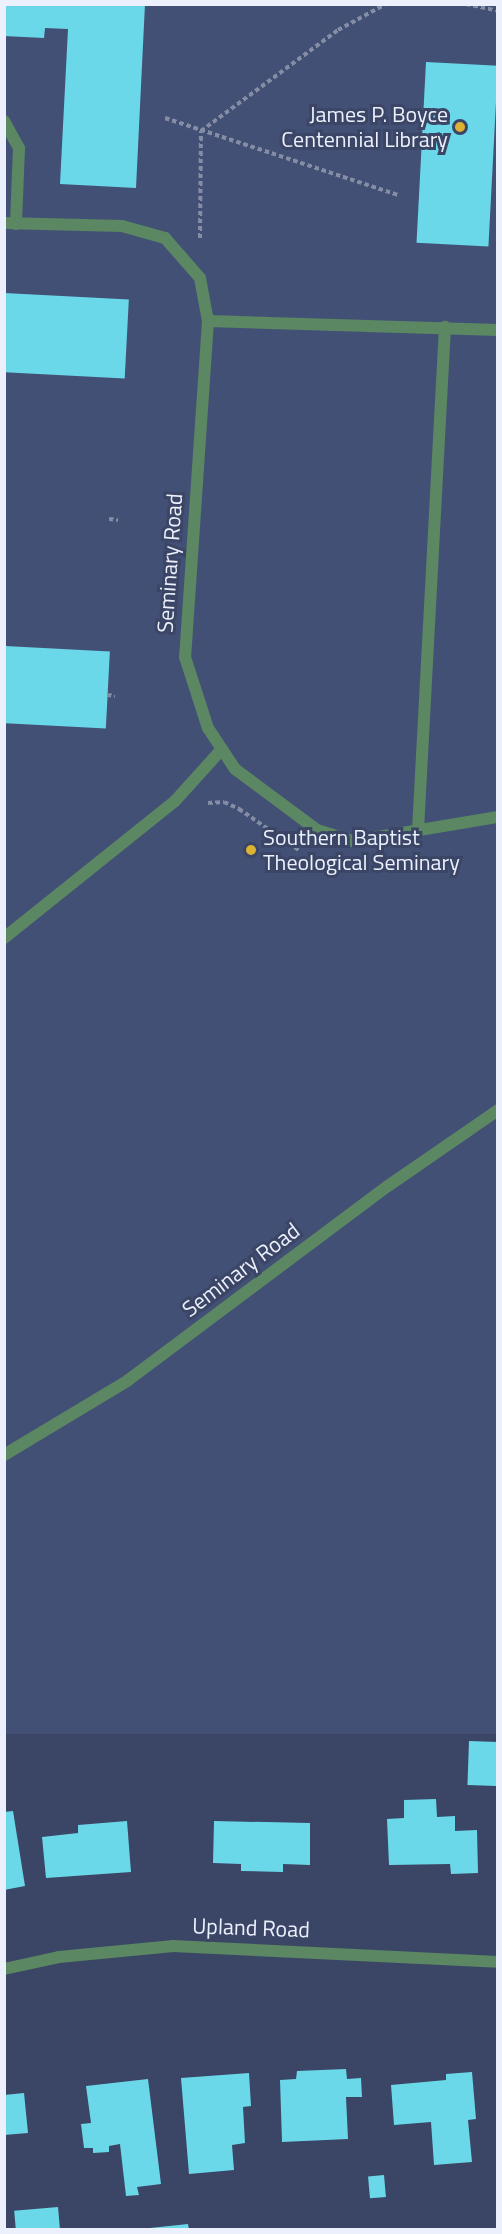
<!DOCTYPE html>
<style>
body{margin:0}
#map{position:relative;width:502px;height:2234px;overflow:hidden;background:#3b4565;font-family:"Titillium Web",sans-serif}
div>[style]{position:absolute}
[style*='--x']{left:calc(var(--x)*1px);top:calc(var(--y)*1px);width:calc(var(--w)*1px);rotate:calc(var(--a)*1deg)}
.built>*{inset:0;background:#435076;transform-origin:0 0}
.building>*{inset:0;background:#6bd8ea;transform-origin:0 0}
.path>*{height:4px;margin-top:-2px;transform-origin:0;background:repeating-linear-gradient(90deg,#858da4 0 4.5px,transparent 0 7.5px)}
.service>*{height:12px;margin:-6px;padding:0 6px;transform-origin:6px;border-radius:6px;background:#5b8763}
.minor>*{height:12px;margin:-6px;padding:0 6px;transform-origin:6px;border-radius:6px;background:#5b8763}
.dots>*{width:16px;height:16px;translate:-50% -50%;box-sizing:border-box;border:3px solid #3b4565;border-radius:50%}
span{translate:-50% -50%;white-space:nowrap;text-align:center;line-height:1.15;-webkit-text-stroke:6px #3b4565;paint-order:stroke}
.poi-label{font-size:22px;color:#ecf0fc}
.right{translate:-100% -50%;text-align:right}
.left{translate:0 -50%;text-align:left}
.street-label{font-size:22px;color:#ecf0fc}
.frame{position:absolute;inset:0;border:6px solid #ecf0fc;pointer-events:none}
</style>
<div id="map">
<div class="built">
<i style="left:5px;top:5px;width:492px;height:1729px"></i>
</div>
<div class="building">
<i style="clip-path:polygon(4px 4px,145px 4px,136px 188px,60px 184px,68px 29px,45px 28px,44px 38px,4px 36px)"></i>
<i style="left:426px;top:62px;width:72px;height:181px;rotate:3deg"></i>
<i style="left:4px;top:293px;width:125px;height:79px;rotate:3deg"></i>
<i style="left:5px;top:646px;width:105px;height:77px;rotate:3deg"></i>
<i style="left:469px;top:1741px;width:29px;height:44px;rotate:2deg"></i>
<i style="clip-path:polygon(436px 1799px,437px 1817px,455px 1816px,455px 1831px,477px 1830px,478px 1873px,451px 1874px,450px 1864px,389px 1865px,387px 1819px,404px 1818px,404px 1800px)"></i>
<i style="clip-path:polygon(13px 1811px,25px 1886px,4px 1890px,4px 1812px)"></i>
<i style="clip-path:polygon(127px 1821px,131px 1872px,46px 1878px,42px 1837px,78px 1833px,78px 1825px)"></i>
<i style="clip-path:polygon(214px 1821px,310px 1823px,310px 1865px,283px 1864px,283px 1872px,241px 1871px,241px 1864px,213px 1863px)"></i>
<i style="clip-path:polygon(346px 2069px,347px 2079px,361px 2078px,362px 2097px,346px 2097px,348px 2139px,282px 2142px,280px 2080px,296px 2079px,297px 2071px)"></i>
<i style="clip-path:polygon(472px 2072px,476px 2119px,468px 2120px,472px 2162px,434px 2165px,431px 2122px,394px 2125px,391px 2085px,446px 2080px,446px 2074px)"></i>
<i style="clip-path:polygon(249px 2073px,251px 2106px,243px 2107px,245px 2143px,232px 2145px,234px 2170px,189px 2174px,181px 2078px)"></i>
<i style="clip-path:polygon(148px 2079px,161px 2184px,137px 2187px,139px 2195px,126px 2196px,120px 2144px,109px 2146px,109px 2152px,93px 2153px,93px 2148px,84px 2148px,81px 2124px,91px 2123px,86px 2086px)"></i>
<i style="clip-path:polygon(24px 2093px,28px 2133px,4px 2135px,4px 2095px)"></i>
<i style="left:384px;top:2175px;width:22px;height:16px;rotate:85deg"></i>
<i style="left:58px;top:2207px;width:23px;height:44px;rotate:85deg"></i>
<i style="clip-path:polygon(188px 2224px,189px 2230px,150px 2230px,150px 2228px)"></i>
</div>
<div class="path">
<i style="--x:466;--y:4;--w:33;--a:12"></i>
<i style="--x:165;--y:118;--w:245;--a:18.3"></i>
<i style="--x:200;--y:238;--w:107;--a:-89.5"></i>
<i style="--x:201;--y:131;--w:170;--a:-36.4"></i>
<i style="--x:338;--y:30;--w:55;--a:-28.4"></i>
<i style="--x:109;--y:519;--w:9;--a:6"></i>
<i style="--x:107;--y:695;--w:8;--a:7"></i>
<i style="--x:208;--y:803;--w:16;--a:-4"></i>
<i style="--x:224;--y:802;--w:17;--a:25"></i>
<i style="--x:239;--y:809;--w:74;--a:34.5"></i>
</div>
<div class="service">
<i style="--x:4;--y:121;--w:31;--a:61"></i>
<i style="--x:19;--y:148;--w:76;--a:92.3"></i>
<i style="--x:208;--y:321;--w:290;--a:1.8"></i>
<i style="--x:418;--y:830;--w:504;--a:-86.93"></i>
<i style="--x:4;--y:938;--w:219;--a:-38.7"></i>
<i style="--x:175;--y:801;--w:70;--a:-47.9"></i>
</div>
<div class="minor">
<i style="--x:4;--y:223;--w:118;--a:1.5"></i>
<i style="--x:122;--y:226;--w:45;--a:15.6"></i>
<i style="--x:165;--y:238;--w:53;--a:48.8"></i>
<i style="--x:200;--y:278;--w:44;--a:79.5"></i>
<i style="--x:208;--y:321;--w:337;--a:93.9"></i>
<i style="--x:185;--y:657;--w:75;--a:72.1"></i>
<i style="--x:208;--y:728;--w:49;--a:56.6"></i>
<i style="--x:235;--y:769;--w:102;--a:36.6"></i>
<i style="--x:317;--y:830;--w:39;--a:17"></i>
<i style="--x:354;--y:841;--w:146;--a:-9.5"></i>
<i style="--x:4;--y:1455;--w:144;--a:-31"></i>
<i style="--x:127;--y:1381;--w:326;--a:-36.8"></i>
<i style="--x:388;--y:1186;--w:134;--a:-34.6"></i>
<i style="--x:4;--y:1969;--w:56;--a:-12.3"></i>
<i style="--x:59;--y:1957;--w:115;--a:-5.5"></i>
<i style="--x:173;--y:1946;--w:325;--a:2.8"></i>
</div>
<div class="dots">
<i style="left:460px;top:127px;background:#dcb233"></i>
<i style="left:251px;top:850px;background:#dcb233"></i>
</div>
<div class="poi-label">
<span class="right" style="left:448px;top:127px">James P. Boyce<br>Centennial Library</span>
<span class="left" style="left:263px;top:850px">Southern Baptist<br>Theological Seminary</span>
</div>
<div class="street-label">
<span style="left:170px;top:563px;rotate:-86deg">Seminary Road</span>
<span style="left:241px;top:1270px;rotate:-37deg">Seminary Road</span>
<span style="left:251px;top:1928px;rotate:2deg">Upland Road</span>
</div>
<div class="frame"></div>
</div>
